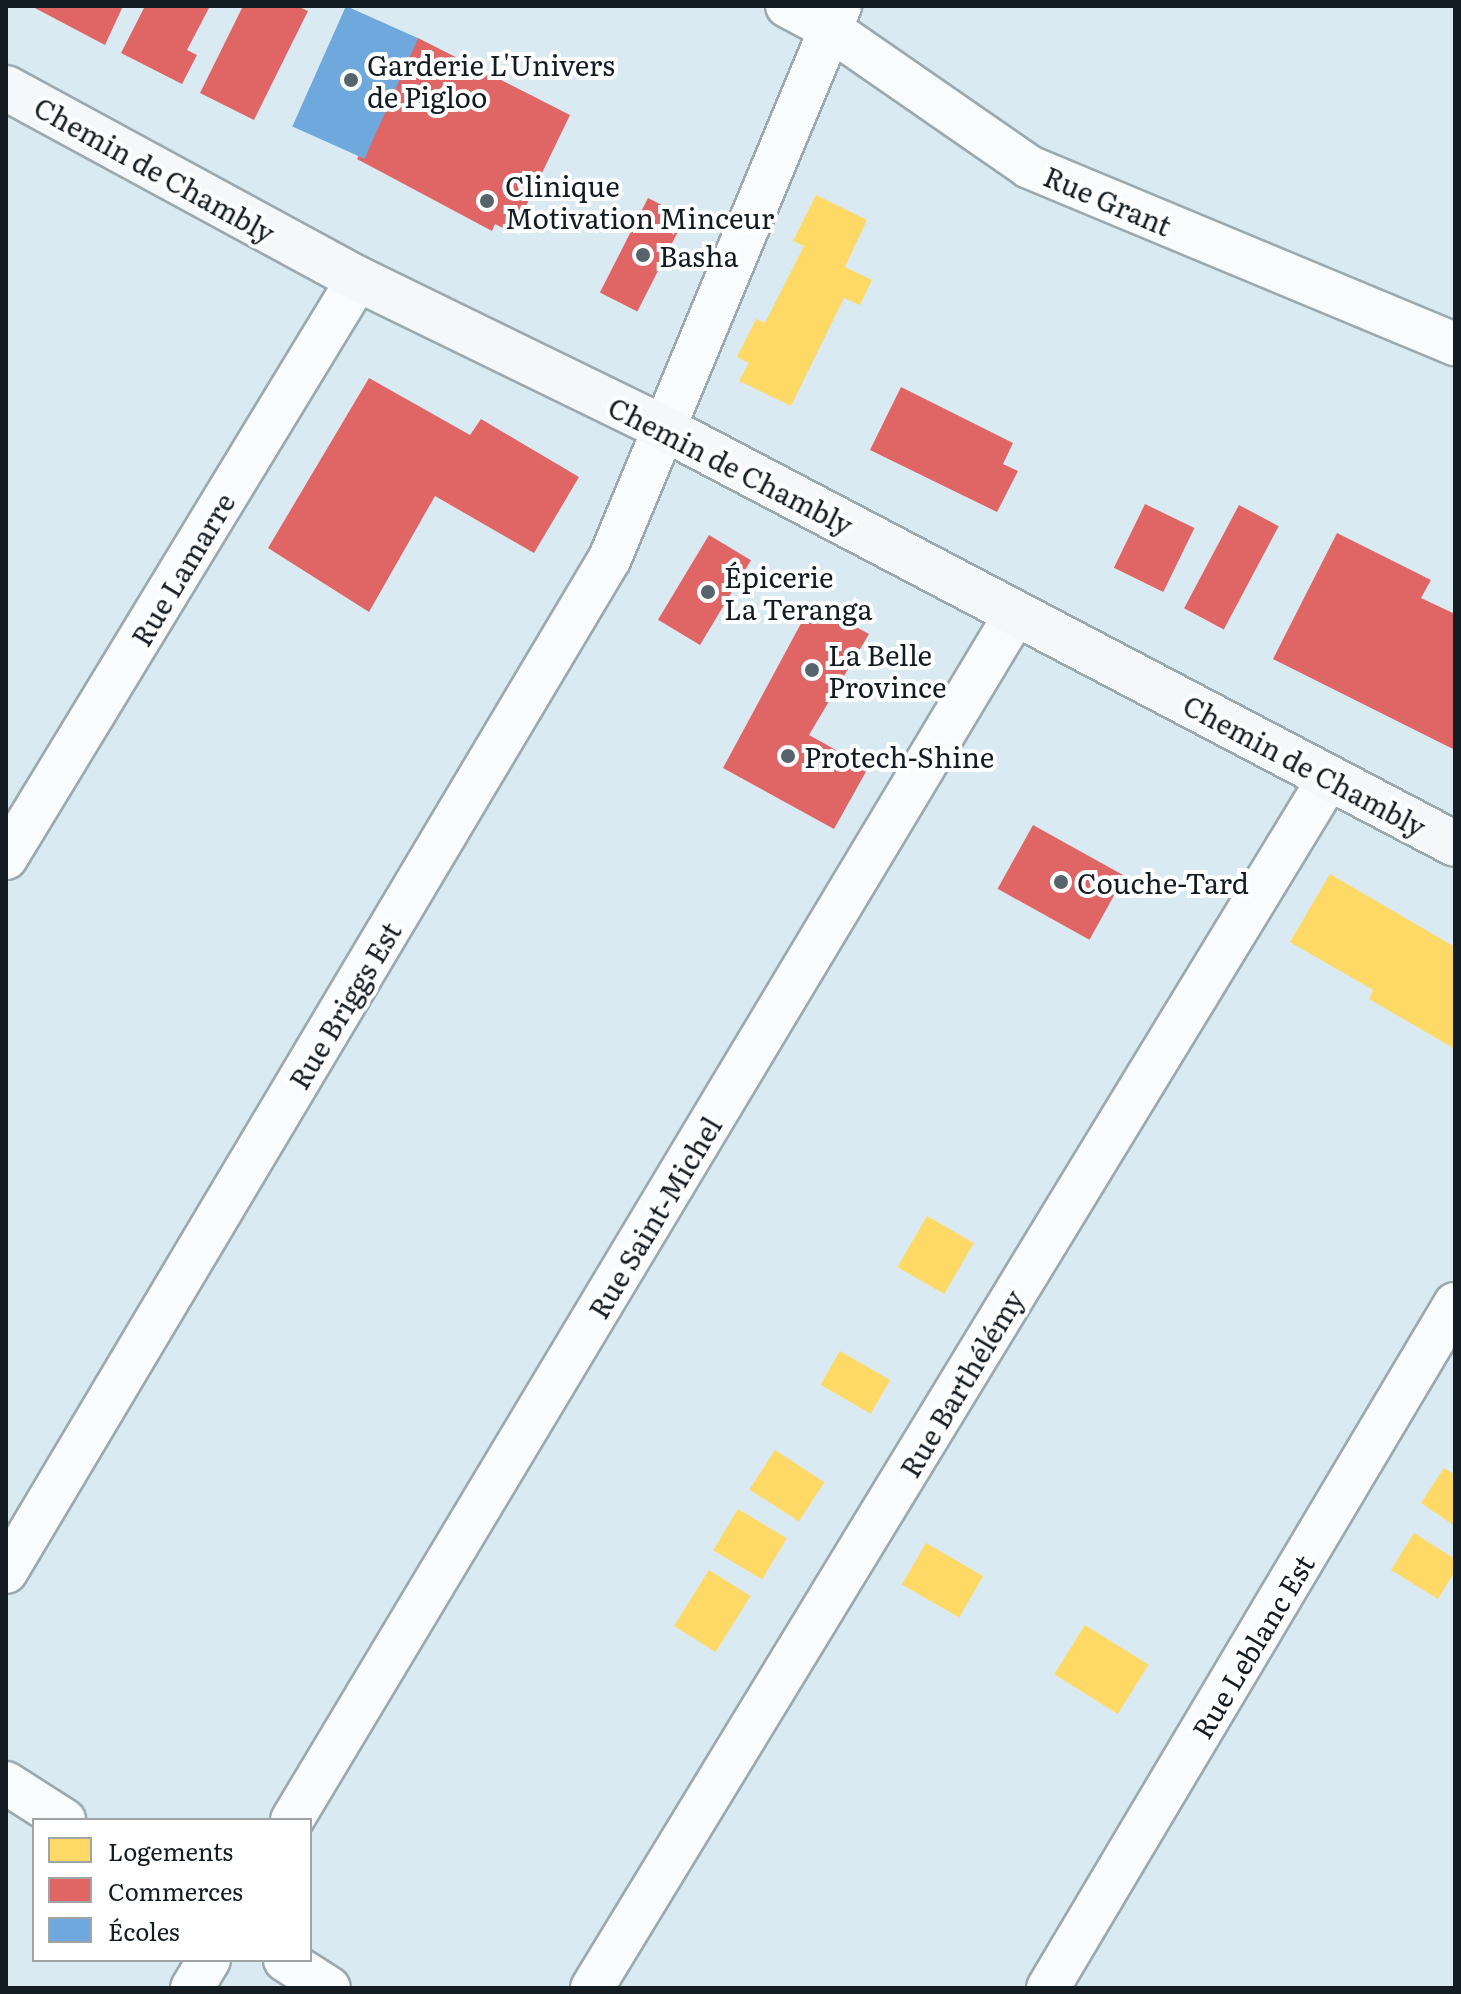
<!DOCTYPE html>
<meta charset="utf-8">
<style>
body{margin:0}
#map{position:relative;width:1461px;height:1994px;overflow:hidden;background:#daeaf2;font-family:Literata,serif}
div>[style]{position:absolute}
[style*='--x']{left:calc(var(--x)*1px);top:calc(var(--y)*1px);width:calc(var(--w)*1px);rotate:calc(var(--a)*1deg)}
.homes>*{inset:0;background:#ffd966;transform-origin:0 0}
.shops>*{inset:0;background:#e06666;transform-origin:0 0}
.schools>*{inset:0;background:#6fa8dc;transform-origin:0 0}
.roads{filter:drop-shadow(2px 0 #9ca9af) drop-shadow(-2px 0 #9ca9af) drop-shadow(0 2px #9ca9af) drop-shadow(0 -2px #9ca9af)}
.minor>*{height:42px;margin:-21px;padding:0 21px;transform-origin:21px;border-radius:21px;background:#f9fcfd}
.secondary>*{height:44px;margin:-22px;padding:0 22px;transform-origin:22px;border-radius:22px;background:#f5f8fb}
.dots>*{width:22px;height:22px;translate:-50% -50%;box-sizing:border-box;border:4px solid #fff;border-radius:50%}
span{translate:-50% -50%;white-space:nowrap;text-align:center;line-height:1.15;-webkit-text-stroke:8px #fff;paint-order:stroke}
.poi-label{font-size:28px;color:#121c22}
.left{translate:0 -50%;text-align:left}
.street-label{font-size:28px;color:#121c22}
.frame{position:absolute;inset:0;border:8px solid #121c22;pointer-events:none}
.legend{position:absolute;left:32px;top:1818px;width:280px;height:144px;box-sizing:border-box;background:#fff;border:2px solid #a0a4a7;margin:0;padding:10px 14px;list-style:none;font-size:24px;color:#121c22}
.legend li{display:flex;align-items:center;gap:16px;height:40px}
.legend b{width:40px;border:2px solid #a0a4a7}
</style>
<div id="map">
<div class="homes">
<i style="clip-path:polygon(816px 195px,867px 220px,845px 267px,872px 280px,860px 305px,844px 298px,791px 406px,739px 381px,749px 363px,737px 357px,756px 319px,765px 323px,804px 246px,793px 241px)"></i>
<i style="clip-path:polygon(1330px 874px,1455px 947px,1455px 1049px,1369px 999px,1373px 990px,1290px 942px)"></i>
<i style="left:927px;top:1216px;width:54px;height:59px;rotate:30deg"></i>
<i style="left:840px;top:1351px;width:58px;height:39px;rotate:30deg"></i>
<i style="left:775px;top:1450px;width:59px;height:47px;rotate:33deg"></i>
<i style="clip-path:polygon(1444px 1468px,1455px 1475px,1455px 1526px,1421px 1503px)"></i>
<i style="left:738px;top:1509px;width:57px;height:48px;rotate:31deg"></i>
<i style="clip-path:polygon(1414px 1533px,1455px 1559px,1455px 1571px,1438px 1599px,1391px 1570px)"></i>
<i style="left:926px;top:1543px;width:66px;height:48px;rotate:30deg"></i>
<i style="left:709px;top:1570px;width:49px;height:66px;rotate:32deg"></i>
<i style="left:1085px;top:1625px;width:75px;height:58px;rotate:32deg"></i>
</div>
<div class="shops">
<i style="clip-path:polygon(31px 6px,123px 6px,105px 45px)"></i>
<i style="clip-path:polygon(145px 6px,210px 6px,187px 50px,197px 55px,182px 84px,121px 53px)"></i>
<i style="clip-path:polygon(243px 6px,297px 6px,308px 11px,254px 120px,200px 93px)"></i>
<i style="clip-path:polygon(418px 38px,570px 115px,513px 233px,495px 224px,492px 231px,357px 159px)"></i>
<i style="left:648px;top:198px;width:42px;height:106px;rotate:27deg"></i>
<i style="clip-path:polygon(369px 378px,470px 435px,481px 419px,579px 477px,534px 553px,435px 496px,369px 612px,268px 548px)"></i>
<i style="clip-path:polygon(901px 387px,1013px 443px,1003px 464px,1018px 471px,997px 512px,870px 450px)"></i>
<i style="left:1145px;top:504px;width:55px;height:71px;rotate:26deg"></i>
<i style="left:1239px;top:505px;width:45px;height:117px;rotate:28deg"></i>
<i style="clip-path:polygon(1337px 533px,1431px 580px,1421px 598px,1455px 614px,1455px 750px,1273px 659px)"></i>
<i style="left:709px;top:535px;width:49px;height:99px;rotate:31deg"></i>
<i style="clip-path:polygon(812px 603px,869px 634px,809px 735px,868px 768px,834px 829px,723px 768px)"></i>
<i style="left:1033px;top:825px;width:105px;height:73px;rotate:29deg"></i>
</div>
<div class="schools">
<i style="left:346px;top:6px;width:79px;height:132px;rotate:24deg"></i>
</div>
<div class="roads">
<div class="minor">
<i style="--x:787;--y:6;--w:49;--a:28.1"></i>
<i style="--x:830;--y:29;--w:242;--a:34.7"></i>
<i style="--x:1029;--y:167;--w:461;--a:22.6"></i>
<i style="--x:6;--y:858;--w:678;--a:-58.7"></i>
<i style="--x:6;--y:1572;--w:1180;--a:-59.22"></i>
<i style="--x:610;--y:558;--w:598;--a:-67.38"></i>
<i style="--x:6;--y:1783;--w:69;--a:32.5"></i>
<i style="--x:292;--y:1820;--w:1407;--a:-59.04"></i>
<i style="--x:285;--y:1960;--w:52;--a:32.5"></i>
<i style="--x:192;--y:1988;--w:33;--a:-59"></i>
<i style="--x:592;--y:1988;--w:1417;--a:-58.65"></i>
<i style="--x:1048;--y:1988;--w:796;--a:-59.25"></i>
</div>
<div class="secondary">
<i style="--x:6;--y:88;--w:400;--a:28.5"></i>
<i style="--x:358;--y:279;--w:342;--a:26"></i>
<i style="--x:665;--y:429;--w:892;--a:27.71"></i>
</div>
</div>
<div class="dots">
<i style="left:351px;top:80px;background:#58646b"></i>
<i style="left:487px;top:201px;background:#58646b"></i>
<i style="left:643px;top:255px;background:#58646b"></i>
<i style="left:708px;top:592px;background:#58646b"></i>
<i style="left:812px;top:670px;background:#58646b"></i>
<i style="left:788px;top:756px;background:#58646b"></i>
<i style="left:1061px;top:882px;background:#58646b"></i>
</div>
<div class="poi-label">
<span class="left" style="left:367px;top:80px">Garderie L'Univers<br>de Pigloo</span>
<span class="left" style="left:505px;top:201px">Clinique<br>Motivation Minceur</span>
<span class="left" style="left:659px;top:255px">Basha</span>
<span class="left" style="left:724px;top:592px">Épicerie<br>La Teranga</span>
<span class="left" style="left:828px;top:670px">La Belle<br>Province</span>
<span class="left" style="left:804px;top:756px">Protech-Shine</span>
<span class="left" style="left:1077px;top:882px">Couche-Tard</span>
</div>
<div class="street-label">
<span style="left:155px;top:169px;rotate:29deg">Chemin de Chambly</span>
<span style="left:1108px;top:200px;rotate:23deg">Rue Grant</span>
<span style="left:731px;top:465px;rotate:27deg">Chemin de Chambly</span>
<span style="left:182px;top:569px;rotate:-59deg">Rue Lamarre</span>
<span style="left:1305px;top:765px;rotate:28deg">Chemin de Chambly</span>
<span style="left:344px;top:1005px;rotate:-59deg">Rue Briggs Est</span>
<span style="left:654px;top:1217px;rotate:-59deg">Rue Saint-Michel</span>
<span style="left:961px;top:1383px;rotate:-59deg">Rue Barthélémy</span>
<span style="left:1252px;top:1646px;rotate:-59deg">Rue Leblanc Est</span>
</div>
<div class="frame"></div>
<ul class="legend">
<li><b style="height:22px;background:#ffd966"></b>Logements</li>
<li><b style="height:22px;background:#e06666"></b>Commerces</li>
<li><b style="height:22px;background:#6fa8dc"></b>Écoles</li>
</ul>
</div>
